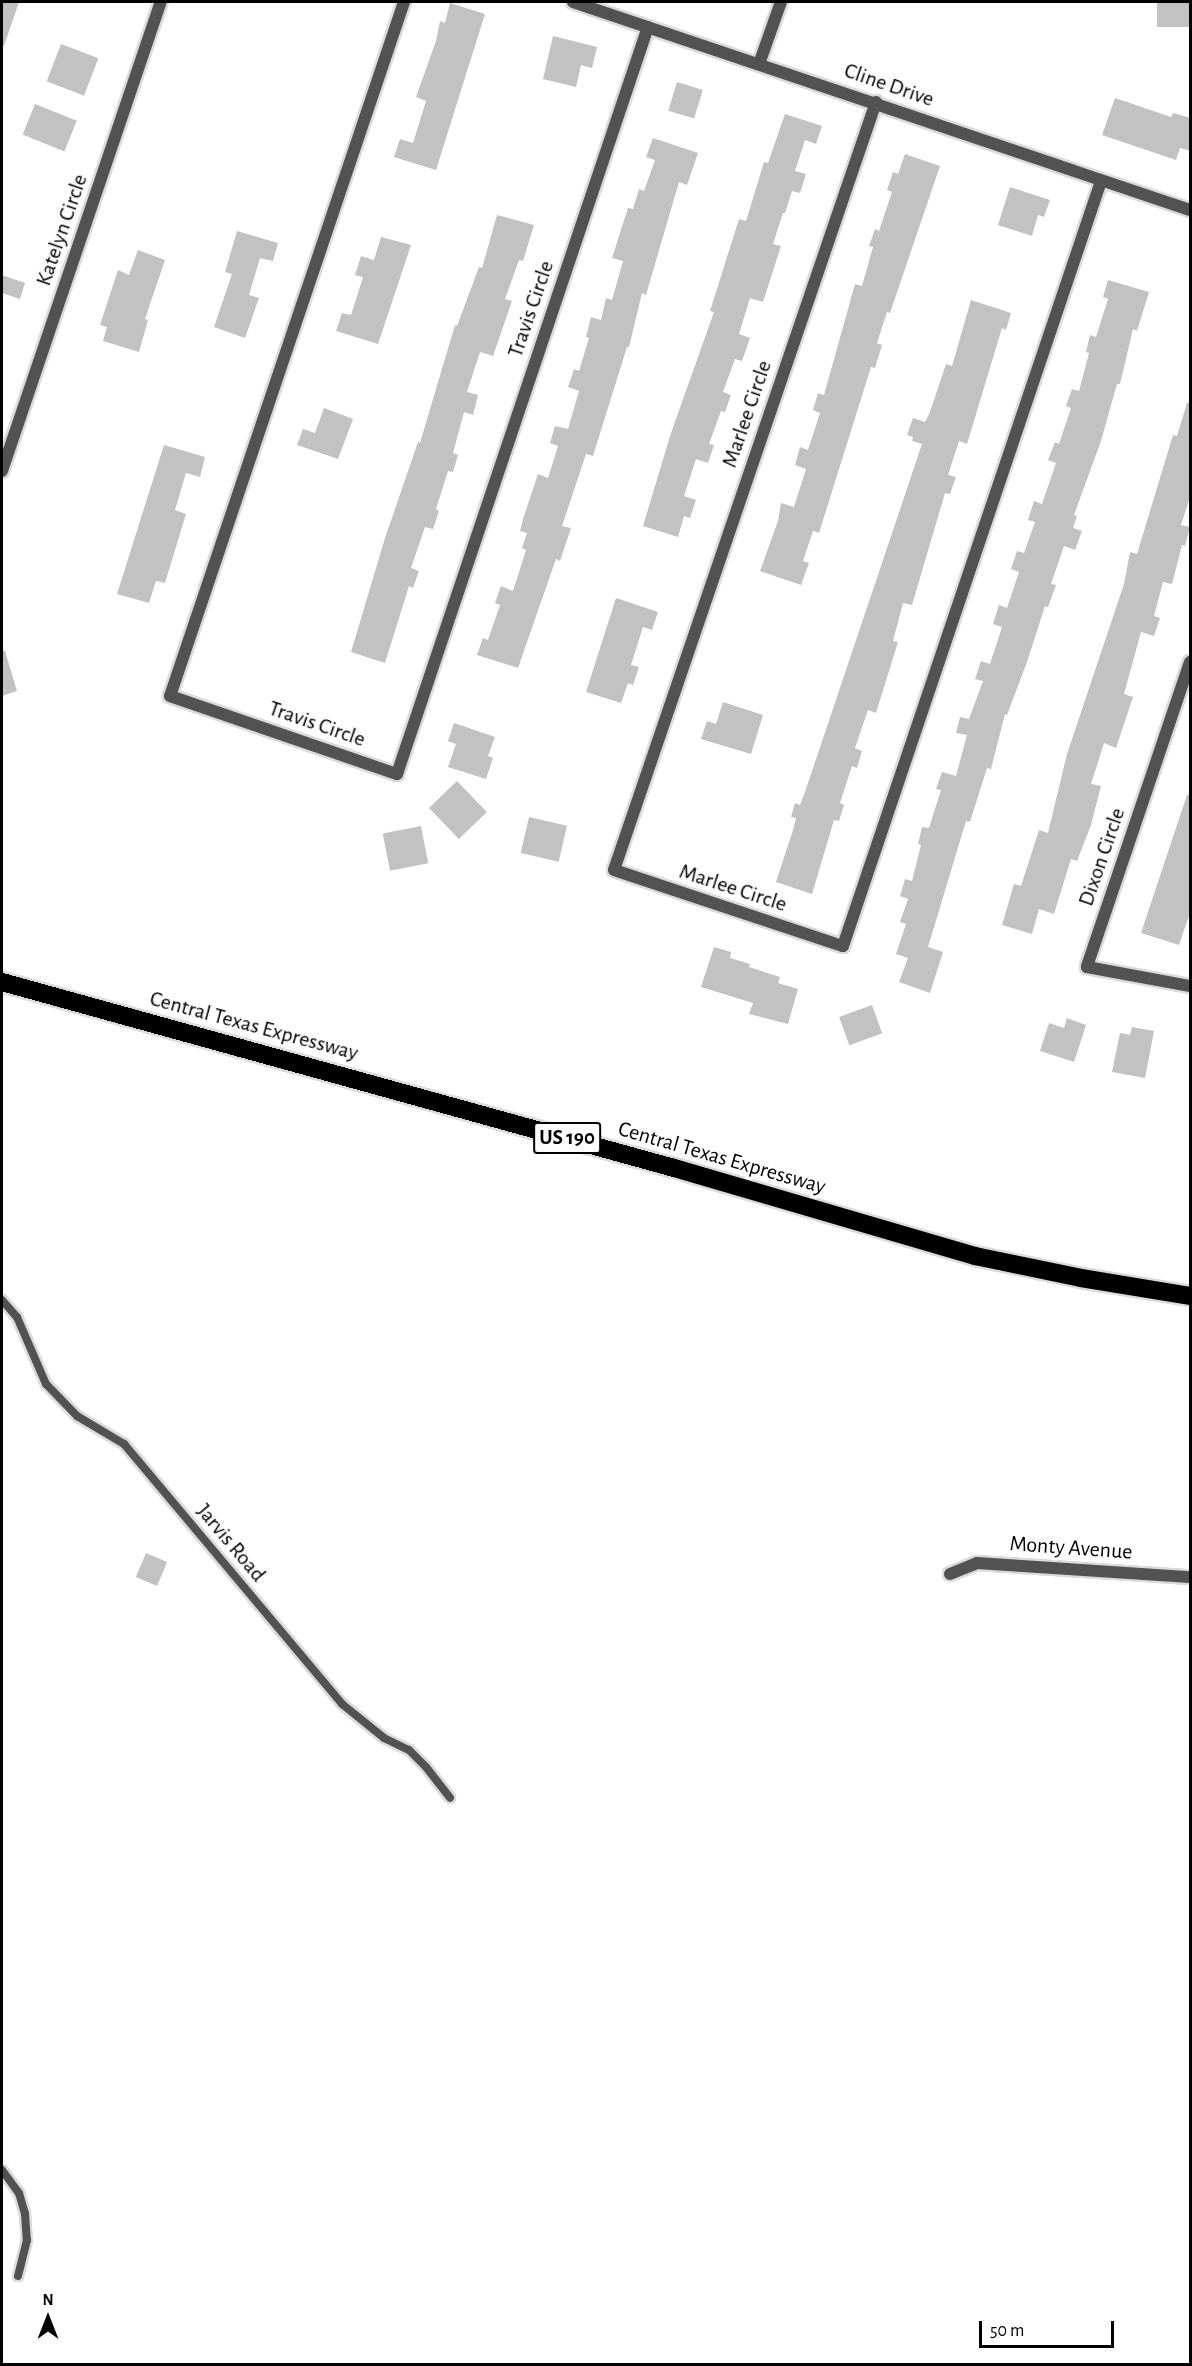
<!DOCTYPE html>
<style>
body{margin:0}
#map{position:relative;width:1192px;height:2366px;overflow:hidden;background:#fff;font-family:"Alegreya Sans",sans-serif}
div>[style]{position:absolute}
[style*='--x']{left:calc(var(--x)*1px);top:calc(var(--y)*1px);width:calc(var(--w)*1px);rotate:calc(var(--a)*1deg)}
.building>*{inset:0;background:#c2c2c2;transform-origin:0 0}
.roads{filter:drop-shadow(2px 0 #dbdbdb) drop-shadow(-2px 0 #dbdbdb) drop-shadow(0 2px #dbdbdb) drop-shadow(0 -2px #dbdbdb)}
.lane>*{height:8px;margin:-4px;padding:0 4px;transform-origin:4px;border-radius:4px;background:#525252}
.street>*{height:12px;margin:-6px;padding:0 6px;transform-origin:6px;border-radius:6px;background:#525252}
.highway>*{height:18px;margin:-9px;padding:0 9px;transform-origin:9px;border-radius:9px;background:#000}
span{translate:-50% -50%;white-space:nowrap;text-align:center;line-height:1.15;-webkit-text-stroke:6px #fff;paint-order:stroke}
.shield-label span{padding:2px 4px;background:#fff;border:2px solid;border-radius:4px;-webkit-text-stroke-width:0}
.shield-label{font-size:21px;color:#000;font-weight:700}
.street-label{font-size:22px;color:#000}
.frame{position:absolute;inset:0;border:3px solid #000;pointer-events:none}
.north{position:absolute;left:18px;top:2288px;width:60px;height:60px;-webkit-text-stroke:4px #fff;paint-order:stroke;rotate:0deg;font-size:16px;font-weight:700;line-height:24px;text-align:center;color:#000}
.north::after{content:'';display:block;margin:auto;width:21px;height:27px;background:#000;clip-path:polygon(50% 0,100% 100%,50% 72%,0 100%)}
.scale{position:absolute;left:979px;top:2321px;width:135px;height:27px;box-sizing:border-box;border:3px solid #000;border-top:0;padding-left:8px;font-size:18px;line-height:21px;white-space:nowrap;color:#000;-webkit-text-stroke:4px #fff;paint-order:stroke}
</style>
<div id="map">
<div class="building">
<i style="clip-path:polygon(2px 2px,19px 2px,4px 46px,2px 45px)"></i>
<i style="left:1157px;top:2px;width:34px;height:25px"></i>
<i style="clip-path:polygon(450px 3px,485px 14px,436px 170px,394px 157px,400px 139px,413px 143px,426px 101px,416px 97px,436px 41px,440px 21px,445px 23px)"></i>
<i style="clip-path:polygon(553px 36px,597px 47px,592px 68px,581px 65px,576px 87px,543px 79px)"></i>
<i style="left:61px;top:44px;width:40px;height:40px;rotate:21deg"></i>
<i style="left:677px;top:82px;width:27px;height:30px;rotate:17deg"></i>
<i style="clip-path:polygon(1115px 98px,1171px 117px,1173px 113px,1191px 118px,1191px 151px,1180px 148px,1176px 160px,1102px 135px)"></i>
<i style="left:35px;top:104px;width:45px;height:33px;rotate:22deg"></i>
<i style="clip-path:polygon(785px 114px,822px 126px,816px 144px,805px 140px,795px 171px,806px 174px,800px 193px,792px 191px,785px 213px,783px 213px,773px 244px,781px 246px,763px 302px,750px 298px,739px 334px,750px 338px,742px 361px,735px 359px,723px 392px,731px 395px,725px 412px,721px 411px,709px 444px,714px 445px,708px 463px,696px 459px,684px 496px,696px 500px,690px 518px,684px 516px,678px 537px,643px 526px,671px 433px,714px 312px,710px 311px,739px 219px,746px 221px,764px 162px,768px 163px)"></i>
<i style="clip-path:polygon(653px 138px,698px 153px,687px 185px,679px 182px,646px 295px,642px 293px,629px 347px,627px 347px,593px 456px,586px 454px,562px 526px,571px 528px,560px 561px,556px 559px,518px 668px,477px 655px,483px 638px,488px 640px,500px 605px,495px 603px,501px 586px,513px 591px,526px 550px,522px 548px,527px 533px,520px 531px,523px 519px,538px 474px,548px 478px,558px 446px,550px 443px,555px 426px,568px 429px,579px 391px,568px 387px,574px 369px,579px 371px,589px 338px,586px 337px,591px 317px,601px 320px,606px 298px,612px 300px,623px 261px,612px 258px,628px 208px,633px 209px,639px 189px,644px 191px,655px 160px,646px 157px)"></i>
<i style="clip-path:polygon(905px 154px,940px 166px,890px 313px,887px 312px,877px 343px,882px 345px,875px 368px,871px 367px,819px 533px,813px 531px,803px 561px,809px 563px,801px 585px,760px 571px,778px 521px,781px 503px,794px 507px,806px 469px,795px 465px,800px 447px,808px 450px,820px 413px,813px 410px,818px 393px,824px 395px,855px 284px,862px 286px,873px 247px,869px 246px,875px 229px,879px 231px,892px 192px,887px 190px,893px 172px,898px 174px)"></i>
<i style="clip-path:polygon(1010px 187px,1050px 200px,1044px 217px,1038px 215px,1032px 236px,998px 225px)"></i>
<i style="clip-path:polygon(497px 215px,534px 225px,523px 261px,519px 260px,505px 299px,512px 301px,493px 356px,480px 352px,467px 392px,478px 395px,473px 415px,464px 412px,453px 453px,458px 455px,453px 472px,448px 471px,436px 509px,439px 511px,433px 529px,425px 527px,411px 568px,419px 571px,413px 588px,409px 586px,385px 663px,351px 652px,385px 538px,418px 442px,420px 443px,455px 325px,457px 326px,479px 267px,482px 268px)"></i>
<i style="clip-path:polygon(237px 231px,278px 243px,273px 261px,260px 258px,249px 295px,259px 298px,245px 338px,214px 327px,232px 274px,225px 272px)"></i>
<i style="clip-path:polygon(381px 237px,411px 245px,378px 344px,336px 331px,342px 313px,351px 315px,363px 277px,355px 275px,361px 256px,374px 260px)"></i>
<i style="clip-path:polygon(138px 250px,165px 260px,145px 319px,148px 320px,139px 352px,103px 341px,107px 327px,100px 325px,118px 270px,129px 275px)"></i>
<i style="clip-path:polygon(2px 275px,25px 283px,20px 299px,2px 293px)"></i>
<i style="clip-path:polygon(1108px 280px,1149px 292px,1137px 331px,1133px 329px,1120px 384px,1117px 384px,1101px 441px,1074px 515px,1077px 516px,1073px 528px,1082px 531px,1075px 550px,1064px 546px,1051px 584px,1056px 585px,1048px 607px,1045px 606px,1027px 662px,1007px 715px,1005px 714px,991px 769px,987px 768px,970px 822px,966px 821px,928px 947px,943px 952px,930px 993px,899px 982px,908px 958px,896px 954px,906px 924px,900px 922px,908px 899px,900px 896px,905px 879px,912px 881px,921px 845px,918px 844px,922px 827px,929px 828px,941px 790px,936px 789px,942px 772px,956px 776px,967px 735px,956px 733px,960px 717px,969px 719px,983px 681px,975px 679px,981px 661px,990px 664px,1002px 627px,993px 624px,999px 605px,1007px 608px,1019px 572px,1011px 569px,1017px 551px,1024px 553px,1035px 522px,1028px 520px,1034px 501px,1042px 504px,1056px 463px,1048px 460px,1055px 442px,1059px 444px,1071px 408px,1066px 406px,1072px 389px,1079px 391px,1089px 353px,1086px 352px,1090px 335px,1096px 337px,1108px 299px,1103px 297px)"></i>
<i style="clip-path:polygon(971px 300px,1011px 313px,1006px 330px,1002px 328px,967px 444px,959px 441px,948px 475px,956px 477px,950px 494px,945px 493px,912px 605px,903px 603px,893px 641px,898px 642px,876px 713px,868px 710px,855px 748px,862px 751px,857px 768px,852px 766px,840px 803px,844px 805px,839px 821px,834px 820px,812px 894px,776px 882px,793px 830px,796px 818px,791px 817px,795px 803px,800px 805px,805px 792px,922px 444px,912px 441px,913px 437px,907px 435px,913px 418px,925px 422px,930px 412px,946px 364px,952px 366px)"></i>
<i style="clip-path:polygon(1187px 403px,1191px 403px,1191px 494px,1181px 525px,1190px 527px,1185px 546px,1182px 545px,1172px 584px,1163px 582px,1154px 616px,1160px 618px,1154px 636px,1141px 632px,1124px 694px,1133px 697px,1116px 748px,1104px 743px,1091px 784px,1101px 786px,1091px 825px,1077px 861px,1071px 859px,1054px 914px,1039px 909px,1032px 934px,1002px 925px,1014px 884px,1021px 886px,1039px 830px,1048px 833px,1067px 754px,1124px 584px,1130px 552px,1137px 554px,1173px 435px,1177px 436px)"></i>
<i style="clip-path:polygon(324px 408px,353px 419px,338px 459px,297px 445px,303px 429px,315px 433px)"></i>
<i style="clip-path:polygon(164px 445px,205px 457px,200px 477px,186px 473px,175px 510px,186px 514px,165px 583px,156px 581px,149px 603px,117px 594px)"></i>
<i style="clip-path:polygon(616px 598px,658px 612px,652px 630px,643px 627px,631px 665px,639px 667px,633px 685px,628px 683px,621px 703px,586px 692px)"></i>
<i style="clip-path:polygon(2px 651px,5px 651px,17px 691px,2px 696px)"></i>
<i style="clip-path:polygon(723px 702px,763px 715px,751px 754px,701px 739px,707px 721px,716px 724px)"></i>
<i style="clip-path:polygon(454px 723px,495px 737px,488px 756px,493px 758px,486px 779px,448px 767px,456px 744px,448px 741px)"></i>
<i style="left:457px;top:781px;width:43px;height:39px;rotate:46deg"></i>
<i style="clip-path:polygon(1187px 795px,1191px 795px,1191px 910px,1179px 945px,1141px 933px)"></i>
<i style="left:529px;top:817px;width:39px;height:37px;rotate:13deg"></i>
<i style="left:421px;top:826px;width:38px;height:39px;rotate:79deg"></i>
<i style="clip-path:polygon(714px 947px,731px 952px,730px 958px,750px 964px,749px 967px,780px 977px,778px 983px,798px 989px,788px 1024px,749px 1014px,753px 1003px,701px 987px)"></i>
<i style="left:872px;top:1005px;width:30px;height:35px;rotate:70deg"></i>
<i style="clip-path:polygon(1067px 1018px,1086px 1025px,1074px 1062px,1040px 1051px,1049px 1023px,1064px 1028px)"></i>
<i style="clip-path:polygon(1132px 1027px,1154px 1031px,1145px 1078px,1112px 1072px,1120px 1033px,1130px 1035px)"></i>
<i style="left:146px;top:1553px;width:23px;height:26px;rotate:23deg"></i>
</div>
<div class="roads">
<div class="lane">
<i style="--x:2;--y:1300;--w:23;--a:49"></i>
<i style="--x:17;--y:1317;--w:73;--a:66.6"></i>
<i style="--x:46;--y:1384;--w:45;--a:45.9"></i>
<i style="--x:77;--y:1416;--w:55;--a:30.8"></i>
<i style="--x:124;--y:1444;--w:339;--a:50"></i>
<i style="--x:342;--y:1704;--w:54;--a:39"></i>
<i style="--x:384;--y:1738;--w:28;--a:26"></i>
<i style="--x:409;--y:1750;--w:24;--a:45"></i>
<i style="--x:426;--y:1767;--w:39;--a:52"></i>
<i style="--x:2;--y:2170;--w:29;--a:54"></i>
<i style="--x:19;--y:2193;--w:22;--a:74"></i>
<i style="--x:25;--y:2214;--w:26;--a:86"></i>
<i style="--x:27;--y:2240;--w:37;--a:104"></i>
</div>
<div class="street">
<i style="--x:404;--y:2;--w:732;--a:108.63"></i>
<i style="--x:170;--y:696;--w:240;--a:19"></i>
<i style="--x:397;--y:774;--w:788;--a:-71.43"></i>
<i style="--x:573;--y:2;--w:651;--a:18.63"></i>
<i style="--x:759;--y:64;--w:66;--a:-70.5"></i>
<i style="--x:876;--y:102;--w:811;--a:108.84"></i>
<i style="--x:614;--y:870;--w:241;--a:18.4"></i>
<i style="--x:843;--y:946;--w:807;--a:-71.36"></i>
<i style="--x:2;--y:471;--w:495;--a:-71.3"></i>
<i style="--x:1190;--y:662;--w:322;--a:108.7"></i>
<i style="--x:1087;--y:967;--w:105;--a:10.5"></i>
<i style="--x:950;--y:1574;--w:29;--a:-22"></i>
<i style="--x:977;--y:1563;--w:213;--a:3.8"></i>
</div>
<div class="highway">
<i style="--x:2;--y:982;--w:697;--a:15.47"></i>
<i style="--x:674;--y:1168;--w:314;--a:16.3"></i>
<i style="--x:975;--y:1256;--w:108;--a:11.7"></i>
<i style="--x:1081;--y:1278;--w:110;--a:9.4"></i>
</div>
</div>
<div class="shield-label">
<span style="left:567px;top:1138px">US 190</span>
</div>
<div class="street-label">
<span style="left:889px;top:85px;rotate:19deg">Cline Drive</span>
<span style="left:62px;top:230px;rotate:-71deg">Katelyn Circle</span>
<span style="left:531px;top:309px;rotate:-71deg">Travis Circle</span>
<span style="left:747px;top:414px;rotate:-71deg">Marlee Circle</span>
<span style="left:317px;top:724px;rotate:19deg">Travis Circle</span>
<span style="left:1102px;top:857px;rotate:-71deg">Dixon Circle</span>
<span style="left:733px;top:888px;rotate:18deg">Marlee Circle</span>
<span style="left:254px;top:1026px;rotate:15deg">Central Texas Expressway</span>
<span style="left:722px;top:1158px;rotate:16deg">Central Texas Expressway</span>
<span style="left:231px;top:1543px;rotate:50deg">Jarvis Road</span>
<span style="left:1071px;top:1548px;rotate:4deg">Monty Avenue</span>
</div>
<div class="frame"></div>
<div class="north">N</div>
<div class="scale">50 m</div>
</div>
